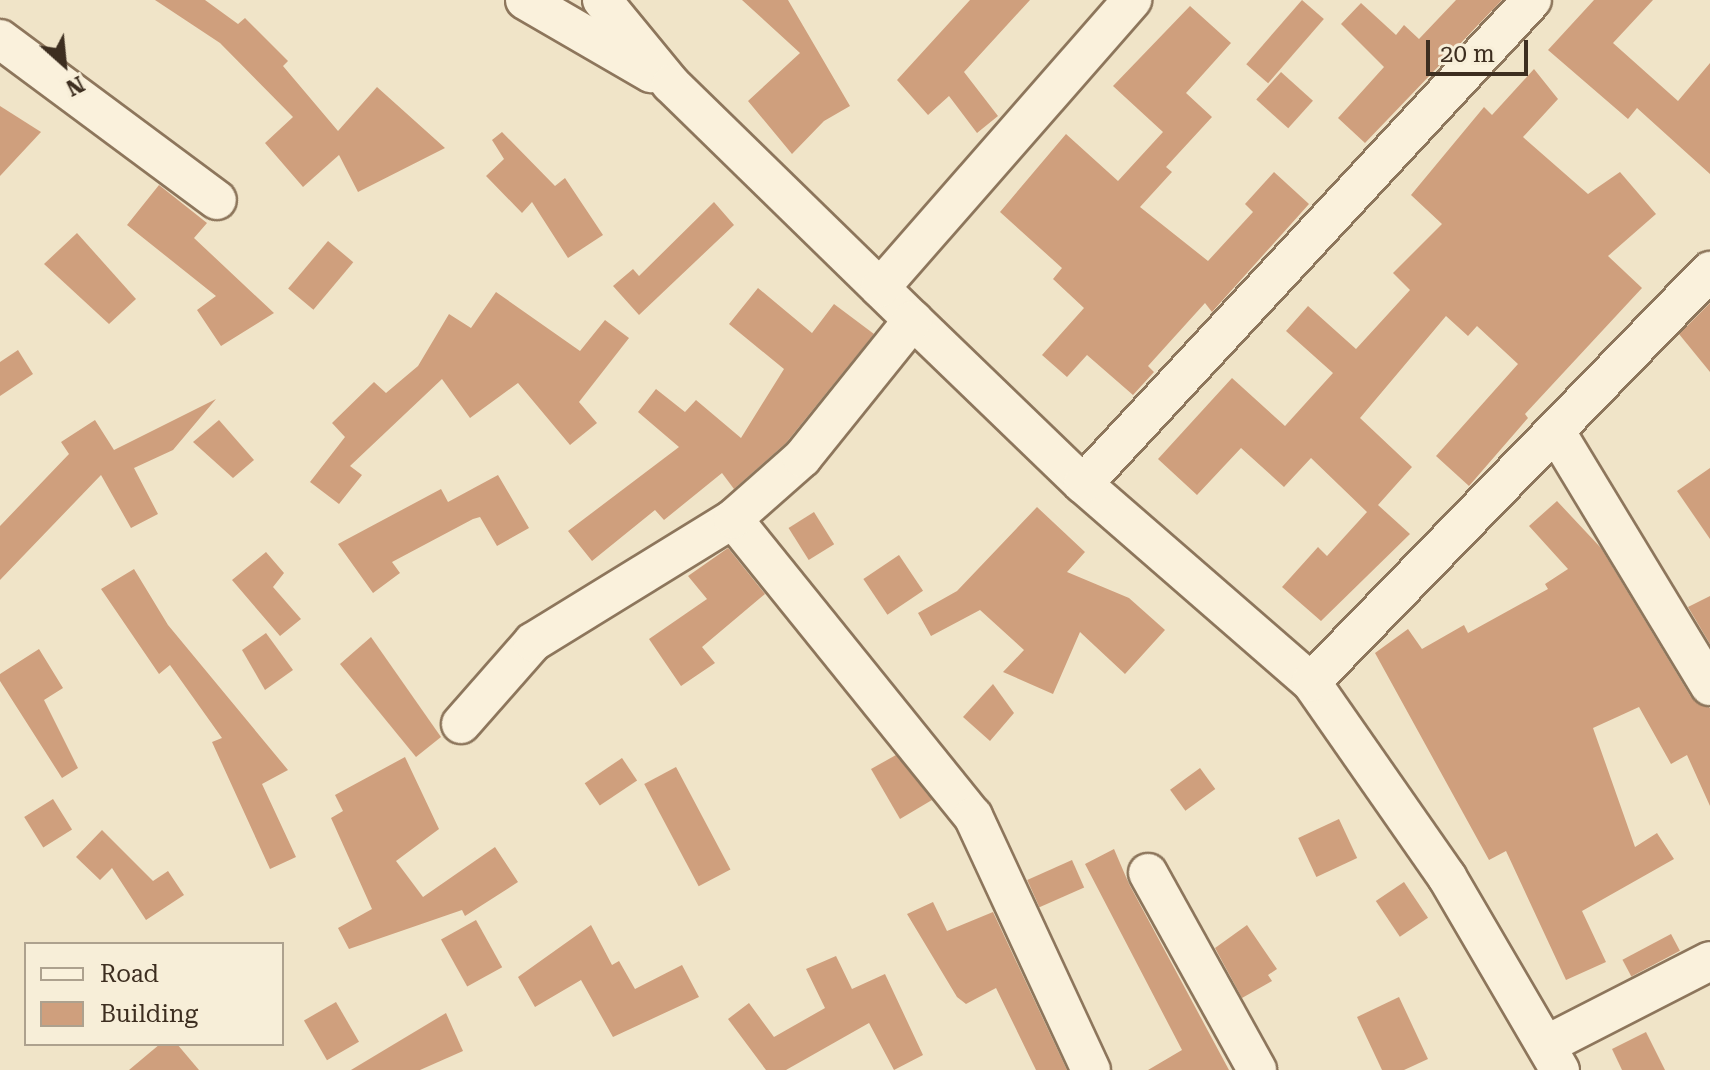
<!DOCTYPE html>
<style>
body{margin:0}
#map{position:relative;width:1710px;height:1070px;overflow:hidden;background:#f0e4c8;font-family:"Roboto Serif",serif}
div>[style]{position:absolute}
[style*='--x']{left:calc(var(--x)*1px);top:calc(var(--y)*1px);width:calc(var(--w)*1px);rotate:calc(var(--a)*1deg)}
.building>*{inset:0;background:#cf9f7d;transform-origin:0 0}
.roads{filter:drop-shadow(2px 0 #8d765c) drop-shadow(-2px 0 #8d765c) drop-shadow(0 2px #8d765c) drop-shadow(0 -2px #8d765c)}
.minor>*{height:38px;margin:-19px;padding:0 19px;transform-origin:19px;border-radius:19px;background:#faf1dc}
span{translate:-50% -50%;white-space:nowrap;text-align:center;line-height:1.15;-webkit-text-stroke:7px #f7eed8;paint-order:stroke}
.legend{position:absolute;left:24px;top:942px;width:260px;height:104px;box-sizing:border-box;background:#f7eed8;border:2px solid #ada18e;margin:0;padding:10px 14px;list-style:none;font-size:24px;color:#3d2e20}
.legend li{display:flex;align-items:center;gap:16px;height:40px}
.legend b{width:40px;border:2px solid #ada18e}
.north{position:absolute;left:24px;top:24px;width:80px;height:80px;-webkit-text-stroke:6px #f7eed8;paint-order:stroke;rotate:153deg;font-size:22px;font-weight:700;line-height:32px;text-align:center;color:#3d2e20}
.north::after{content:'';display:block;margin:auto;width:28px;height:36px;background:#3d2e20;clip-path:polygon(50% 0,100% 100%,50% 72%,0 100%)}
.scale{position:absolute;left:1426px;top:40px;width:102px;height:36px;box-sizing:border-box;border:4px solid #3d2e20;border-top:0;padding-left:10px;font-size:24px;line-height:28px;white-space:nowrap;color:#3d2e20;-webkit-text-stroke:6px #f7eed8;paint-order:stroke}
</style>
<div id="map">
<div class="building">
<i style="clip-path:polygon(155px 0,205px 0,238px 24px,245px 18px,288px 61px,283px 66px,338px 131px,377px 87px,445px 148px,358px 192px,339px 155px,303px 187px,265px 143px,293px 117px,220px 43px)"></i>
<i style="clip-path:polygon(742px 0,788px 0,850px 106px,824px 121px,792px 154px,748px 101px,800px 53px)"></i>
<i style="clip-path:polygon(970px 0,1030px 0,964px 72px,998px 116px,977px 133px,949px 96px,928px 115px,897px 80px)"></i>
<i style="left:1302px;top:0;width:29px;height:85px;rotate:41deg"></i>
<i style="clip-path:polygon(1456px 0,1502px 0,1365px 143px,1338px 118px,1384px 67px,1341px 24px,1361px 3px,1396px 35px,1404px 25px,1419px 39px)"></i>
<i style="clip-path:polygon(1594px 0,1653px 0,1613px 43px,1678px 101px,1710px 63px,1710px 174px,1637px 108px,1628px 119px,1548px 50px)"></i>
<i style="clip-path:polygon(1190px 6px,1231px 43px,1186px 93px,1212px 117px,1166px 167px,1172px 172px,1140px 207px,1208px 261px,1253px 212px,1245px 204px,1274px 172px,1309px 204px,1212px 312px,1205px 303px,1148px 366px,1154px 372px,1133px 395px,1087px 355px,1067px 377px,1042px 355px,1084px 308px,1053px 279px,1062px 268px,1000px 212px,1066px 134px,1118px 181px,1163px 132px,1113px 86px)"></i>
<i style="clip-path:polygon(1534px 69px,1558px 99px,1523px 137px,1588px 194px,1620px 172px,1656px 214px,1608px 256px,1642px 288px,1525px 414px,1528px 418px,1469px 486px,1436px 456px,1518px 364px,1477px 326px,1468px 336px,1446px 316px,1360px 418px,1412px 467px,1378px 505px,1410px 534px,1321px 621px,1282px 587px,1318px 547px,1327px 556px,1367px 512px,1311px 458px,1284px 487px,1241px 448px,1197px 495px,1158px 459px,1232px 378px,1285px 426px,1333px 373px,1286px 331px,1308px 306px,1356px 349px,1410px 290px,1393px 273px,1442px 224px,1411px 195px,1484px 107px,1492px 115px)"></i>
<i style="left:1281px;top:72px;width:43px;height:37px;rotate:42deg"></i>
<i style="clip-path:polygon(0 106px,41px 132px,0 176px)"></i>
<i style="clip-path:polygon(502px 132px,555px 186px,565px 178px,603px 235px,568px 258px,532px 202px,522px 213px,486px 176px,504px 159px,492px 140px)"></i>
<i style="clip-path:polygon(159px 185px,207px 223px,194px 238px,274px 313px,221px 346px,197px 310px,216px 296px,127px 225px)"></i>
<i style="clip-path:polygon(714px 202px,734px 225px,639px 315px,613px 286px,633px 269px,639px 276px)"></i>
<i style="clip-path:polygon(77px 233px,136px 299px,109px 324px,44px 264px)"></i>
<i style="left:328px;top:241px;width:33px;height:62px;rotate:40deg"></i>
<i style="clip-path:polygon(758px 288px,812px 333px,834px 304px,874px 334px,786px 443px,734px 489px,722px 473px,664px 520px,655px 510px,592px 561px,568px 531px,679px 447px,638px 412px,656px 389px,685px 412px,696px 400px,741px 438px,784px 369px,729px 324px)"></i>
<i style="clip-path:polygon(496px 292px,580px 351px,605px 320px,629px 338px,579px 402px,597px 423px,570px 445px,518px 383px,470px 418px,442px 379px,350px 466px,362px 475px,339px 504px,310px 482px,345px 437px,332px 423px,374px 382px,386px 393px,418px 366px,449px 314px,471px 328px)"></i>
<i style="clip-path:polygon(1710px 303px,1710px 372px,1679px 334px)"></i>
<i style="clip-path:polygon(18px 350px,33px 374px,0 396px,0 362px)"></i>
<i style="clip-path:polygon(216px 399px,173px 450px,134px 468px,158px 514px,131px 528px,101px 475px,0 580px,0 526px,69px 454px,61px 442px,95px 420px,114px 450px)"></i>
<i style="clip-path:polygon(219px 420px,254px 460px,233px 478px,193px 442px)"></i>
<i style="clip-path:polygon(1710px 468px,1710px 539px,1677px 491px)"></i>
<i style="clip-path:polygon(498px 475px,529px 528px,497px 546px,480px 517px,473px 519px,392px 562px,400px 573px,373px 593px,338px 544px,441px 489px,448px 502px)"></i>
<i style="clip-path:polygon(1557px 501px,1601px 548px,1691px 697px,1710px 708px,1710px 806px,1687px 755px,1671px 764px,1639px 707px,1593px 728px,1635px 847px,1657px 833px,1674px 859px,1582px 911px,1606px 962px,1566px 980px,1506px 851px,1489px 860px,1375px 653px,1408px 629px,1422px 649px,1464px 625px,1468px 633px,1548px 589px,1545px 584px,1568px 569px,1529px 526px)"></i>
<i style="clip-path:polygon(1037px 507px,1085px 552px,1067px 572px,1129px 598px,1165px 630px,1125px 674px,1080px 632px,1053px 694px,1003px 672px,1024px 650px,980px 610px,931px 636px,918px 613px,957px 591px)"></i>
<i style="left:814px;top:512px;width:38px;height:30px;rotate:58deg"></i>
<i style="clip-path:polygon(728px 548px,765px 594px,702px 647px,715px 663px,681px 686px,649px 639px,707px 599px,688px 576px)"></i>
<i style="clip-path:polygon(266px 552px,284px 573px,273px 587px,301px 619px,280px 636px,232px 580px)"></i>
<i style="left:899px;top:555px;width:43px;height:43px;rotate:56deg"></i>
<i style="clip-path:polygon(134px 569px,168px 625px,288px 770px,262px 784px,296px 857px,270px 869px,212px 742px,222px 738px,170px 665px,159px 674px,101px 589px)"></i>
<i style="clip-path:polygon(1710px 596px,1710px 644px,1688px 607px)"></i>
<i style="clip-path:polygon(266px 633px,293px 670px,265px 690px,242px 650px)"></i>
<i style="clip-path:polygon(371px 637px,441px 737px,416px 757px,340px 664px)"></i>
<i style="clip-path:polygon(39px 649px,63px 688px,44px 700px,78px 768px,62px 778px,0 681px,0 674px)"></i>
<i style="clip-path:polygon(993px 684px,1014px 713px,990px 741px,963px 717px)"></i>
<i style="clip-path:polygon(896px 755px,932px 800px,900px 819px,871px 769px)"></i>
<i style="clip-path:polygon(405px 757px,439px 829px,396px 861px,423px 897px,495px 847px,518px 882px,465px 916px,462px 910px,349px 949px,338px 928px,372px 909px,331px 818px,343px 811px,335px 795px)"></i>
<i style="left:622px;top:758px;width:27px;height:45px;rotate:56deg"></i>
<i style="left:676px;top:767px;width:116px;height:36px;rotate:62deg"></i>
<i style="left:1200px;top:768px;width:26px;height:37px;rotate:54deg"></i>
<i style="left:53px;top:799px;width:36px;height:34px;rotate:58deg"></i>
<i style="left:1339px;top:819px;width:43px;height:45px;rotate:65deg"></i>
<i style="clip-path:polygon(102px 830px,153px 881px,168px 871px,184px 895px,146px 920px,112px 868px,100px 880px,76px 857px)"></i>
<i style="clip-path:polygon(1114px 849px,1129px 884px,1229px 1070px,1148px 1070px,1182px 1050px,1085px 864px)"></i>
<i style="left:1072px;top:860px;width:30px;height:49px;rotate:66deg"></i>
<i style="left:1404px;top:882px;width:43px;height:34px;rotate:56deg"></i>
<i style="clip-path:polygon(933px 902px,947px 931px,993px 912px,1067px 1070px,1036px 1070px,996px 988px,966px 1004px,957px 997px,907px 914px)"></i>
<i style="left:476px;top:920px;width:54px;height:40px;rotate:61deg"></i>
<i style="clip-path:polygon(591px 925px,612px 965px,619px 961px,635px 989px,682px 965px,699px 997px,613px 1037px,581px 980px,535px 1007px,518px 977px)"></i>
<i style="clip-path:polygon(1247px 925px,1277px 969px,1268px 975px,1272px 981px,1242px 998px,1215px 948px)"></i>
<i style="left:1671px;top:934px;width:19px;height:55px;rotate:62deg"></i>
<i style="clip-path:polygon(836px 956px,852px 989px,885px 974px,923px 1055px,894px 1070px,869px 1023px,786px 1070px,766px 1070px,728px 1019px,749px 1003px,774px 1037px,825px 1008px,806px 969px)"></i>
<i style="clip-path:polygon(1399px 997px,1428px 1059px,1404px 1070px,1382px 1070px,1357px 1017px)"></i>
<i style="left:336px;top:1002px;width:46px;height:37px;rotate:60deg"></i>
<i style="clip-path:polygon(446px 1013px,463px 1051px,420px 1070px,351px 1070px)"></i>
<i style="clip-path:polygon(1646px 1032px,1665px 1070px,1622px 1070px,1612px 1049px)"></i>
<i style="clip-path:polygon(160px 1044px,177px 1044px,199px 1070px,129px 1070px)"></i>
</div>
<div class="roads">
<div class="minor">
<i style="--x:525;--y:0;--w:146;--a:30.1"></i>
<i style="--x:602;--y:0;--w:109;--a:50.6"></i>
<i style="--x:671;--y:84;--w:338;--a:44.3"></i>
<i style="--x:913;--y:320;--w:236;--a:44"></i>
<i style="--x:1083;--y:484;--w:302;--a:41"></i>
<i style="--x:1311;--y:682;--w:238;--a:55.1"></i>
<i style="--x:1447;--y:877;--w:224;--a:59.7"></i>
<i style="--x:0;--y:39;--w:270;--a:36.6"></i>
<i style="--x:880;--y:288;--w:383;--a:-48.8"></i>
<i style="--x:1556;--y:432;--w:297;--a:58.8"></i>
<i style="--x:1083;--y:484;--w:660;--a:-47.15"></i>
<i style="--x:733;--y:519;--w:382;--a:51.1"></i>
<i style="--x:973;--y:816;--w:280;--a:65.1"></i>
<i style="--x:1311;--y:682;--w:573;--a:-45.85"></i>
<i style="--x:461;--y:724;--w:109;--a:-48.7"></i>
<i style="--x:533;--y:642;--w:235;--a:-31.6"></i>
<i style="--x:733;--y:519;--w:92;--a:-41.5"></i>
<i style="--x:802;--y:458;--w:177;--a:-51.2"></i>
<i style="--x:1148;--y:873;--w:225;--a:61"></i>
<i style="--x:1546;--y:1045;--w:184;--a:-27.1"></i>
</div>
</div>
<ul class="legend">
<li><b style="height:10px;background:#faf1dc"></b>Road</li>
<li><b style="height:22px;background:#cf9f7d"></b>Building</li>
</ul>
<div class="north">N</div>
<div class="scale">20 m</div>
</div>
